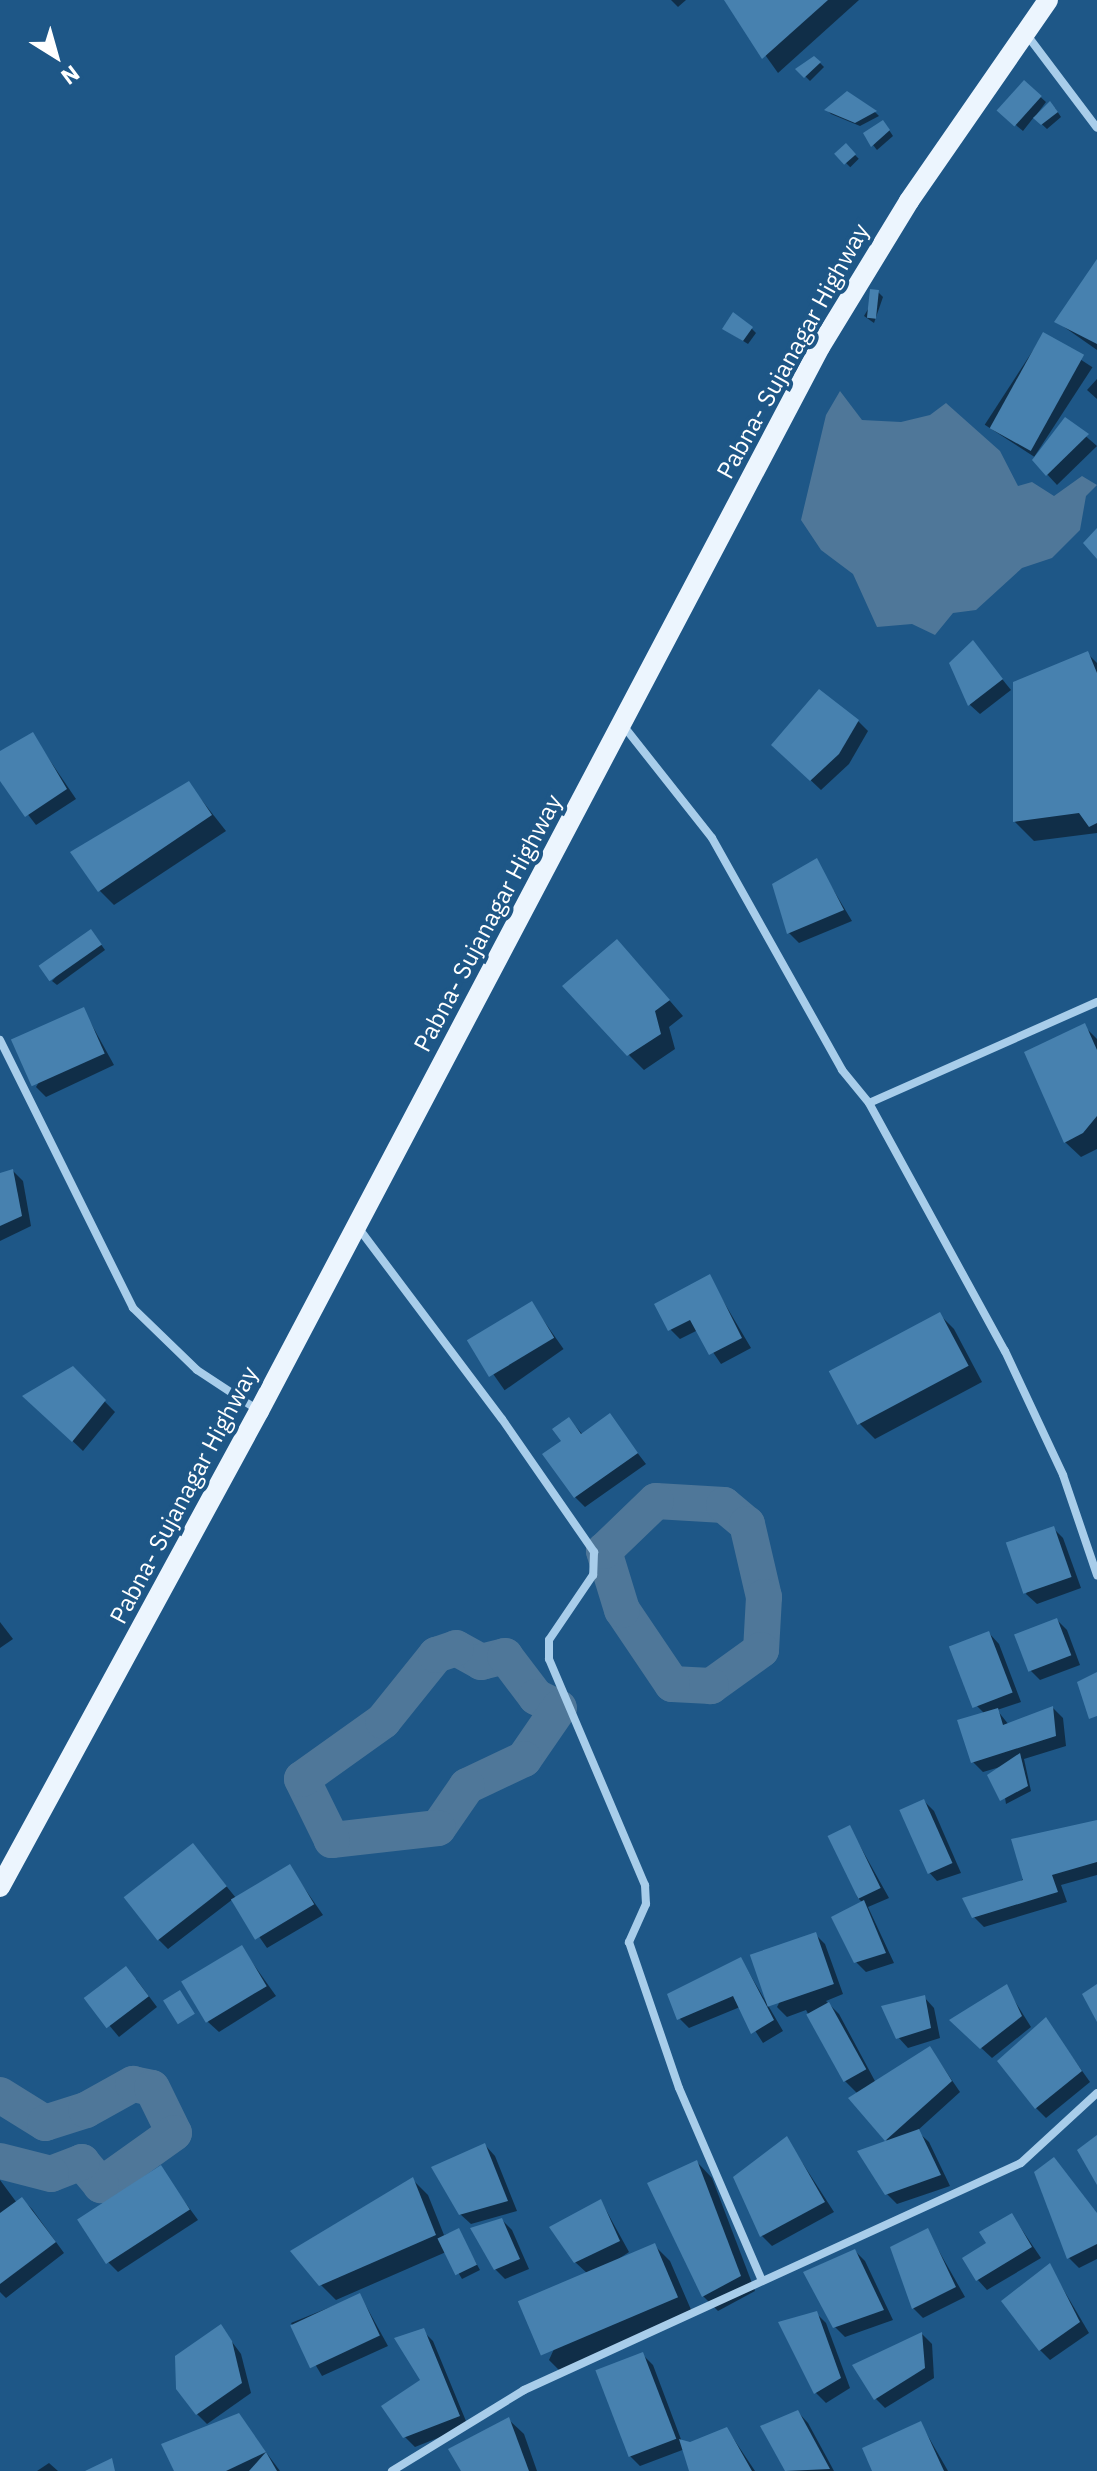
<!DOCTYPE html>
<style>
body{margin:0}
#map{position:relative;width:1097px;height:2471px;overflow:hidden;background:#1e5787;font-family:"IBM Plex Sans",sans-serif}
div>[style]{position:absolute}
[style*='--x']{left:calc(var(--x)*1px);top:calc(var(--y)*1px);width:calc(var(--w)*1px);rotate:calc(var(--a)*1deg)}
.water>*{inset:0;background:#4f7799}
.shadow>*{inset:0;background:#0007;transform-origin:0 0}
.canal>*{height:36px;margin:-18px;padding:0 18px;transform-origin:18px;border-radius:18px;background:#4f7799}
.building>*{inset:0;background:#4781af;transform-origin:0 0}
.street>*{height:8px;margin:-4px;padding:0 4px;transform-origin:4px;border-radius:4px;background:#a8cdea}
.primary>*{height:20px;margin:-10px;padding:0 10px;transform-origin:10px;border-radius:10px;background:#ecf5fe}
span{translate:-50% -50%;white-space:nowrap;text-align:center;line-height:1.15;-webkit-text-stroke:8px #1e5787;paint-order:stroke}
.street-label{font-size:24px;color:#fff}
.north{position:absolute;left:16px;top:16px;width:80px;height:80px;-webkit-text-stroke:6px #1e5787;paint-order:stroke;rotate:143deg;font-size:22px;font-weight:700;line-height:32px;text-align:center;color:#fff}
.north::after{content:'';display:block;margin:auto;width:28px;height:36px;background:#fff;clip-path:polygon(50% 0,100% 100%,50% 72%,0 100%)}
</style>
<div id="map">
<div class="water">
<i style="clip-path:polygon(840px 391px,862px 420px,901px 422px,930px 415px,946px 403px,1000px 451px,1018px 486px,1032px 482px,1054px 496px,1082px 476px,1097px 485px,1086px 496px,1080px 530px,1052px 558px,1022px 568px,976px 610px,953px 613px,935px 635px,912px 624px,877px 627px,853px 574px,821px 550px,801px 520px,826px 415px)"></i>
</div>
<div class="shadow">
<i style="clip-path:polygon(671px 0,686px 0,678px 7px)"></i>
<i style="clip-path:polygon(726px 0,859px 0,778px 73px)"></i>
<i style="clip-path:polygon(820px 63px,824px 67px,810px 81px,799px 70px)"></i>
<i style="clip-path:polygon(1025px 83px,1046px 102px,1037px 114px,1055px 108px,1061px 117px,1047px 129px,1034px 117px,1023px 131px,1005px 116px)"></i>
<i style="clip-path:polygon(847px 94px,876px 113px,879px 116px,860px 126px,831px 114px,827px 110px)"></i>
<i style="clip-path:polygon(887px 127px,893px 136px,877px 150px,873px 145px)"></i>
<i style="left:846px;top:146px;width:18px;height:12px;rotate:45deg"></i>
<i style="clip-path:polygon(1097px 263px,1097px 350px,1057px 322px)"></i>
<i style="clip-path:polygon(878px 292px,883px 297px,874px 323px,864px 316px)"></i>
<i style="clip-path:polygon(751px 328px,756px 333px,748px 344px,724px 329px)"></i>
<i style="left:1043px;top:335px;width:59px;height:107px;rotate:33deg"></i>
<i style="clip-path:polygon(1097px 379px,1097px 399px,1087px 390px)"></i>
<i style="clip-path:polygon(1066px 419px,1097px 446px,1057px 485px,1034px 460px)"></i>
<i style="clip-path:polygon(973px 643px,1011px 690px,980px 714px,970px 705px)"></i>
<i style="clip-path:polygon(1087px 653px,1097px 663px,1097px 833px,1034px 841px,1015px 822px)"></i>
<i style="clip-path:polygon(858px 721px,868px 731px,849px 764px,821px 790px,784px 755px)"></i>
<i style="clip-path:polygon(32px 734px,76px 799px,36px 825px,0 778px,0 753px)"></i>
<i style="clip-path:polygon(189px 784px,226px 831px,114px 905px,99px 890px)"></i>
<i style="clip-path:polygon(816px 861px,852px 921px,799px 943px,789px 933px,775px 885px)"></i>
<i style="clip-path:polygon(95px 936px,105px 950px,57px 985px,52px 981px)"></i>
<i style="clip-path:polygon(632px 957px,683px 1016px,669px 1027px,675px 1049px,644px 1070px,629px 1055px)"></i>
<i style="clip-path:polygon(83px 1009px,114px 1065px,46px 1097px,36px 1087px)"></i>
<i style="clip-path:polygon(1084px 1026px,1097px 1039px,1097px 1149px,1081px 1157px,1065px 1142px)"></i>
<i style="clip-path:polygon(13px 1171px,23px 1181px,31px 1226px,0 1241px,0 1175px)"></i>
<i style="clip-path:polygon(709px 1277px,751px 1348px,721px 1364px,698px 1330px,680px 1339px,670px 1329px)"></i>
<i style="left:532px;top:1304px;width:55px;height:72px;rotate:55deg"></i>
<i style="clip-path:polygon(939px 1314px,954px 1329px,982px 1382px,875px 1439px,860px 1424px,832px 1372px)"></i>
<i style="clip-path:polygon(73px 1369px,115px 1412px,83px 1451px,25px 1396px)"></i>
<i style="clip-path:polygon(609px 1416px,646px 1464px,585px 1507px,575px 1497px,564px 1441px,569px 1419px,583px 1435px)"></i>
<i style="clip-path:polygon(1053px 1528px,1063px 1538px,1081px 1588px,1037px 1604px,1026px 1594px)"></i>
<i style="clip-path:polygon(1057px 1620px,1067px 1630px,1080px 1665px,1040px 1680px,1030px 1670px)"></i>
<i style="clip-path:polygon(0 1622px,13px 1639px,0 1648px)"></i>
<i style="clip-path:polygon(989px 1633px,999px 1644px,1021px 1702px,997px 1710px,1009px 1725px,1053px 1708px,1063px 1718px,1066px 1746px,1024px 1759px,1031px 1791px,1006px 1804px,1000px 1767px,983px 1772px,973px 1762px,985px 1714px,975px 1704px)"></i>
<i style="clip-path:polygon(924px 1801px,934px 1811px,961px 1873px,937px 1881px,927px 1870px)"></i>
<i style="clip-path:polygon(1097px 1822px,1097px 1875px,1061px 1885px,1067px 1902px,984px 1927px,974px 1917px)"></i>
<i style="clip-path:polygon(850px 1828px,889px 1898px,868px 1907px,894px 1963px,866px 1972px,856px 1962px,863px 1903px,857px 1897px)"></i>
<i style="clip-path:polygon(202px 1856px,236px 1898px,289px 1866px,323px 1915px,267px 1948px,233px 1899px,168px 1949px,158px 1939px)"></i>
<i style="clip-path:polygon(815px 1934px,825px 1944px,843px 1994px,826px 2001px,839px 2014px,876px 2083px,930px 2048px,960px 2092px,917px 2131px,929px 2142px,950px 2186px,897px 2204px,887px 2194px,888px 2142px,851px 2098px,858px 2094px,845px 2081px,806px 2010px,787px 2017px,777px 2007px)"></i>
<i style="clip-path:polygon(242px 1948px,276px 1996px,219px 2032px,208px 2022px)"></i>
<i style="clip-path:polygon(741px 1959px,783px 2031px,763px 2043px,740px 2007px,689px 2028px,679px 2018px)"></i>
<i style="clip-path:polygon(136px 1979px,157px 2007px,119px 2037px,87px 1999px)"></i>
<i style="clip-path:polygon(1006px 1987px,1031px 2027px,992px 2058px,962px 2030px)"></i>
<i style="clip-path:polygon(924px 1997px,934px 2008px,940px 2038px,908px 2048px,898px 2037px)"></i>
<i style="clip-path:polygon(1046px 2020px,1090px 2082px,1046px 2118px,1036px 2108px)"></i>
<i style="clip-path:polygon(787px 2139px,834px 2212px,772px 2246px,762px 2236px)"></i>
<i style="clip-path:polygon(485px 2145px,495px 2156px,517px 2211px,471px 2224px,460px 2214px)"></i>
<i style="clip-path:polygon(697px 2162px,712px 2178px,755px 2291px,718px 2311px,703px 2296px)"></i>
<i style="clip-path:polygon(160px 2168px,198px 2220px,118px 2272px,108px 2262px)"></i>
<i style="clip-path:polygon(0 2180px,17px 2203px,22px 2199px,32px 2209px,64px 2253px,6px 2298px,0 2292px)"></i>
<i style="clip-path:polygon(413px 2180px,428px 2195px,444px 2235px,458px 2230px,480px 2270px,462px 2279px,446px 2252px,336px 2300px,321px 2285px)"></i>
<i style="clip-path:polygon(601px 2201px,629px 2252px,608px 2266px,655px 2246px,670px 2261px,692px 2312px,564px 2375px,549px 2360px,588px 2274px,575px 2262px)"></i>
<i style="clip-path:polygon(1097px 2213px,1097px 2259px,1079px 2268px,1069px 2258px)"></i>
<i style="clip-path:polygon(1012px 2215px,1041px 2258px,987px 2290px,977px 2279px,988px 2244px)"></i>
<i style="clip-path:polygon(502px 2220px,512px 2230px,529px 2269px,505px 2279px,495px 2269px)"></i>
<i style="clip-path:polygon(927px 2230px,965px 2297px,923px 2318px,913px 2308px)"></i>
<i style="clip-path:polygon(855px 2251px,865px 2261px,893px 2320px,845px 2337px,835px 2327px)"></i>
<i style="clip-path:polygon(1049px 2265px,1089px 2333px,1050px 2360px,1040px 2350px)"></i>
<i style="clip-path:polygon(360px 2295px,388px 2346px,322px 2376px,291px 2323px)"></i>
<i style="clip-path:polygon(816px 2313px,826px 2323px,850px 2388px,826px 2403px,816px 2393px)"></i>
<i style="clip-path:polygon(221px 2327px,241px 2354px,251px 2393px,207px 2424px,197px 2414px)"></i>
<i style="clip-path:polygon(423px 2331px,433px 2341px,468px 2426px,415px 2447px,405px 2437px,422px 2381px)"></i>
<i style="clip-path:polygon(922px 2334px,932px 2344px,934px 2378px,885px 2408px,875px 2398px)"></i>
<i style="clip-path:polygon(643px 2355px,653px 2365px,682px 2442px,690px 2444px,727px 2429px,755px 2471px,693px 2471px,685px 2449px,640px 2466px,630px 2456px)"></i>
<i style="clip-path:polygon(798px 2412px,808px 2423px,834px 2471px,787px 2471px,763px 2427px)"></i>
<i style="clip-path:polygon(239px 2416px,280px 2471px,176px 2471px)"></i>
<i style="clip-path:polygon(508px 2419px,524px 2434px,537px 2471px,464px 2471px)"></i>
<i style="clip-path:polygon(921px 2424px,948px 2471px,875px 2471px)"></i>
<i style="clip-path:polygon(49px 2463px,58px 2471px,37px 2471px)"></i>
</div>
<div class="canal">
<i style="--x:656;--y:1501;--w:68;--a:3.4"></i>
<i style="--x:724;--y:1505;--w:30;--a:40"></i>
<i style="--x:747;--y:1524;--w:75;--a:76.9"></i>
<i style="--x:764;--y:1597;--w:53;--a:93.2"></i>
<i style="--x:761;--y:1650;--w:62;--a:144.2"></i>
<i style="--x:711;--y:1686;--w:39;--a:-177"></i>
<i style="--x:672;--y:1684;--w:89;--a:-124"></i>
<i style="--x:622;--y:1610;--w:62;--a:-107"></i>
<i style="--x:604;--y:1551;--w:72;--a:-43.9"></i>
<i style="--x:456;--y:1648;--w:29;--a:29"></i>
<i style="--x:481;--y:1662;--w:25;--a:-14"></i>
<i style="--x:505;--y:1656;--w:51;--a:52.9"></i>
<i style="--x:536;--y:1697;--w:25;--a:26"></i>
<i style="--x:559;--y:1708;--w:62;--a:124.5"></i>
<i style="--x:524;--y:1759;--w:63;--a:154.7"></i>
<i style="--x:467;--y:1786;--w:51;--a:124.6"></i>
<i style="--x:438;--y:1828;--w:107;--a:173.5"></i>
<i style="--x:332;--y:1840;--w:68;--a:-116.2"></i>
<i style="--x:302;--y:1779;--w:100;--a:-35.6"></i>
<i style="--x:383;--y:1721;--w:85;--a:-51.2"></i>
<i style="--x:436;--y:1655;--w:21;--a:-19"></i>
<i style="--x:0;--y:2095;--w:53;--a:31.9"></i>
<i style="--x:45;--y:2123;--w:43;--a:-17.6"></i>
<i style="--x:86;--y:2110;--w:54;--a:-29"></i>
<i style="--x:133;--y:2084;--w:19;--a:12"></i>
<i style="--x:152;--y:2088;--w:50;--a:63.9"></i>
<i style="--x:174;--y:2133;--w:90;--a:144.5"></i>
<i style="--x:101;--y:2185;--w:30;--a:-130"></i>
<i style="--x:82;--y:2162;--w:33;--a:159"></i>
<i style="--x:51;--y:2174;--w:53;--a:-165.7"></i>
</div>
<div class="building">
<i style="clip-path:polygon(724px 0,828px 0,762px 59px)"></i>
<i style="clip-path:polygon(814px 56px,821px 62px,804px 78px,795px 69px)"></i>
<i style="left:1024px;top:80px;width:24px;height:41px;rotate:42deg"></i>
<i style="clip-path:polygon(847px 91px,877px 111px,855px 123px,824px 110px)"></i>
<i style="clip-path:polygon(1050px 101px,1058px 112px,1041px 125px,1033px 118px)"></i>
<i style="clip-path:polygon(883px 120px,890px 130px,871px 147px,863px 133px)"></i>
<i style="left:846px;top:143px;width:15px;height:16px;rotate:48deg"></i>
<i style="clip-path:polygon(1097px 259px,1097px 344px,1054px 322px)"></i>
<i style="left:870px;top:289px;width:9px;height:29px;rotate:6deg"></i>
<i style="clip-path:polygon(733px 312px,753px 327px,743px 341px,722px 329px)"></i>
<i style="left:1043px;top:332px;width:47px;height:110px;rotate:29deg"></i>
<i style="clip-path:polygon(1065px 417px,1089px 434px,1046px 476px,1032px 460px)"></i>
<i style="clip-path:polygon(1097px 528px,1097px 559px,1083px 543px)"></i>
<i style="clip-path:polygon(973px 640px,1003px 679px,968px 706px,949px 663px)"></i>
<i style="clip-path:polygon(1088px 651px,1097px 673px,1097px 823px,1089px 827px,1079px 813px,1013px 822px,1013px 682px)"></i>
<i style="clip-path:polygon(819px 689px,859px 720px,839px 754px,810px 781px,771px 745px)"></i>
<i style="clip-path:polygon(33px 732px,67px 789px,25px 817px,0 781px,0 751px)"></i>
<i style="clip-path:polygon(189px 781px,212px 815px,98px 892px,70px 852px)"></i>
<i style="clip-path:polygon(817px 858px,844px 910px,787px 934px,772px 884px)"></i>
<i style="left:91px;top:929px;width:19px;height:64px;rotate:55deg"></i>
<i style="clip-path:polygon(617px 939px,670px 1000px,655px 1011px,661px 1034px,627px 1056px,562px 986px)"></i>
<i style="left:84px;top:1007px;width:51px;height:80px;rotate:66deg"></i>
<i style="clip-path:polygon(1085px 1023px,1097px 1050px,1097px 1116px,1083px 1133px,1064px 1143px,1024px 1052px)"></i>
<i style="clip-path:polygon(13px 1169px,22px 1216px,0 1226px,0 1173px)"></i>
<i style="clip-path:polygon(710px 1274px,742px 1338px,709px 1355px,690px 1320px,668px 1331px,654px 1304px)"></i>
<i style="left:532px;top:1301px;width:43px;height:76px;rotate:59deg"></i>
<i style="left:940px;top:1312px;width:61px;height:126px;rotate:62deg"></i>
<i style="clip-path:polygon(73px 1366px,106px 1400px,72px 1442px,22px 1396px)"></i>
<i style="clip-path:polygon(610px 1413px,638px 1453px,574px 1498px,542px 1454px,561px 1441px,552px 1429px,569px 1417px,581px 1434px)"></i>
<i style="left:1054px;top:1526px;width:54px;height:51px;rotate:71deg"></i>
<i style="left:1057px;top:1618px;width:40px;height:46px;rotate:69deg"></i>
<i style="left:989px;top:1631px;width:66px;height:43px;rotate:69deg"></i>
<i style="clip-path:polygon(1097px 1672px,1097px 1716px,1089px 1719px,1077px 1682px)"></i>
<i style="clip-path:polygon(1053px 1706px,1056px 1736px,971px 1763px,957px 1720px,998px 1708px,1003px 1725px)"></i>
<i style="clip-path:polygon(1020px 1753px,1028px 1786px,1000px 1801px,987px 1775px)"></i>
<i style="left:924px;top:1799px;width:70px;height:27px;rotate:66deg"></i>
<i style="clip-path:polygon(1097px 1820px,1097px 1862px,1052px 1875px,1058px 1892px,972px 1918px,962px 1898px,1023px 1880px,1011px 1839px)"></i>
<i style="left:850px;top:1825px;width:70px;height:25px;rotate:64deg"></i>
<i style="left:193px;top:1843px;width:55px;height:88px;rotate:52deg"></i>
<i style="left:290px;top:1864px;width:47px;height:69px;rotate:59deg"></i>
<i style="clip-path:polygon(864px 1900px,886px 1953px,854px 1963px,831px 1917px)"></i>
<i style="left:816px;top:1932px;width:55px;height:70px;rotate:71deg"></i>
<i style="left:242px;top:1945px;width:48px;height:71px;rotate:59deg"></i>
<i style="clip-path:polygon(741px 1957px,774px 2020px,751px 2034px,733px 1996px,677px 2020px,667px 1994px)"></i>
<i style="left:126px;top:1966px;width:38px;height:53px;rotate:53deg"></i>
<i style="clip-path:polygon(1007px 1984px,1022px 2016px,980px 2049px,949px 2020px)"></i>
<i style="clip-path:polygon(1097px 1984px,1097px 2022px,1082px 1994px)"></i>
<i style="left:180px;top:1990px;width:28px;height:20px;rotate:58deg"></i>
<i style="clip-path:polygon(925px 1995px,931px 2028px,896px 2039px,881px 2006px)"></i>
<i style="left:829px;top:2002px;width:77px;height:26px;rotate:61deg"></i>
<i style="clip-path:polygon(1046px 2017px,1082px 2071px,1035px 2109px,997px 2061px)"></i>
<i style="clip-path:polygon(930px 2046px,952px 2081px,885px 2141px,848px 2098px)"></i>
<i style="clip-path:polygon(919px 2129px,941px 2175px,885px 2195px,857px 2151px)"></i>
<i style="clip-path:polygon(1097px 2135px,1097px 2185px,1077px 2150px)"></i>
<i style="clip-path:polygon(787px 2136px,825px 2202px,760px 2237px,733px 2177px)"></i>
<i style="clip-path:polygon(485px 2143px,508px 2201px,459px 2215px,431px 2167px)"></i>
<i style="clip-path:polygon(1054px 2157px,1097px 2213px,1097px 2244px,1067px 2259px,1034px 2172px)"></i>
<i style="clip-path:polygon(697px 2160px,741px 2276px,702px 2297px,647px 2183px)"></i>
<i style="left:161px;top:2165px;width:53px;height:100px;rotate:57deg"></i>
<i style="clip-path:polygon(413px 2177px,436px 2235px,319px 2286px,290px 2251px)"></i>
<i style="clip-path:polygon(22px 2197px,56px 2242px,0 2284px,0 2213px)"></i>
<i style="clip-path:polygon(601px 2199px,620px 2241px,574px 2263px,549px 2227px)"></i>
<i style="clip-path:polygon(1012px 2213px,1032px 2247px,976px 2281px,962px 2258px,986px 2243px,979px 2232px)"></i>
<i style="clip-path:polygon(502px 2218px,520px 2259px,494px 2270px,470px 2228px)"></i>
<i style="left:459px;top:2228px;width:41px;height:24px;rotate:64deg"></i>
<i style="clip-path:polygon(928px 2228px,956px 2287px,912px 2309px,890px 2247px)"></i>
<i style="left:655px;top:2243px;width:59px;height:149px;rotate:67deg"></i>
<i style="clip-path:polygon(855px 2249px,884px 2310px,833px 2328px,803px 2272px)"></i>
<i style="clip-path:polygon(1050px 2263px,1080px 2322px,1039px 2351px,1001px 2301px)"></i>
<i style="left:360px;top:2293px;width:47px;height:77px;rotate:65deg"></i>
<i style="clip-path:polygon(817px 2311px,841px 2378px,814px 2394px,778px 2322px)"></i>
<i style="clip-path:polygon(221px 2324px,232px 2341px,242px 2383px,196px 2415px,176px 2389px,175px 2356px)"></i>
<i style="clip-path:polygon(424px 2328px,460px 2416px,403px 2438px,381px 2406px,420px 2380px,394px 2338px)"></i>
<i style="clip-path:polygon(922px 2332px,925px 2368px,874px 2400px,852px 2365px)"></i>
<i style="left:643px;top:2352px;width:93px;height:51px;rotate:69deg"></i>
<i style="clip-path:polygon(798px 2410px,830px 2469px,785px 2471px,760px 2426px)"></i>
<i style="clip-path:polygon(239px 2413px,266px 2452px,226px 2471px,174px 2471px,161px 2444px)"></i>
<i style="clip-path:polygon(509px 2417px,529px 2471px,461px 2471px,448px 2449px)"></i>
<i style="clip-path:polygon(921px 2421px,944px 2471px,872px 2471px,862px 2448px)"></i>
<i style="clip-path:polygon(727px 2427px,752px 2471px,689px 2471px,679px 2439px,690px 2442px)"></i>
<i style="clip-path:polygon(266px 2452px,277px 2471px,249px 2471px)"></i>
<i style="clip-path:polygon(112px 2458px,115px 2471px,85px 2471px)"></i>
</div>
<div class="street">
<i style="--x:1027;--y:35;--w:116;--a:53"></i>
<i style="--x:622;--y:724;--w:145;--a:51.7"></i>
<i style="--x:712;--y:838;--w:266;--a:60.7"></i>
<i style="--x:842;--y:1070;--w:43;--a:50.7"></i>
<i style="--x:1097;--y:1002;--w:249;--a:156.1"></i>
<i style="--x:869;--y:1103;--w:283;--a:61.3"></i>
<i style="--x:1005;--y:1351;--w:137;--a:64.9"></i>
<i style="--x:1063;--y:1475;--w:106;--a:71.2"></i>
<i style="--x:0;--y:1040;--w:299;--a:63.6"></i>
<i style="--x:133;--y:1308;--w:89;--a:44.1"></i>
<i style="--x:197;--y:1370;--w:73;--a:33.3"></i>
<i style="--x:357;--y:1226;--w:241;--a:53.1"></i>
<i style="--x:502;--y:1419;--w:162;--a:55.3"></i>
<i style="--x:594;--y:1552;--w:23;--a:92"></i>
<i style="--x:593;--y:1575;--w:78;--a:124.1"></i>
<i style="--x:549;--y:1640;--w:19;--a:90"></i>
<i style="--x:549;--y:1659;--w:246;--a:67"></i>
<i style="--x:645;--y:1885;--w:19;--a:87"></i>
<i style="--x:646;--y:1904;--w:42;--a:114.1"></i>
<i style="--x:629;--y:1942;--w:154;--a:71.1"></i>
<i style="--x:679;--y:2088;--w:210;--a:66.7"></i>
<i style="--x:392;--y:2471;--w:155;--a:-31.5"></i>
<i style="--x:524;--y:2390;--w:546;--a:-24.55"></i>
<i style="--x:1021;--y:2163;--w:103;--a:-42.6"></i>
</div>
<div class="primary">
<i style="--x:0;--y:1887;--w:542;--a:-61.45"></i>
<i style="--x:259;--y:1411;--w:1203;--a:-62.2"></i>
<i style="--x:820;--y:347;--w:171;--a:-58.6"></i>
<i style="--x:909;--y:201;--w:244;--a:-55.3"></i>
</div>
<div class="street-label">
<span style="left:793px;top:351px;rotate:-61deg">Pabna- Sujanagar Highway</span>
<span style="left:488px;top:923px;rotate:-62deg">Pabna- Sujanagar Highway</span>
<span style="left:184px;top:1495px;rotate:-62deg">Pabna- Sujanagar Highway</span>
</div>
<div class="north">N</div>
</div>
